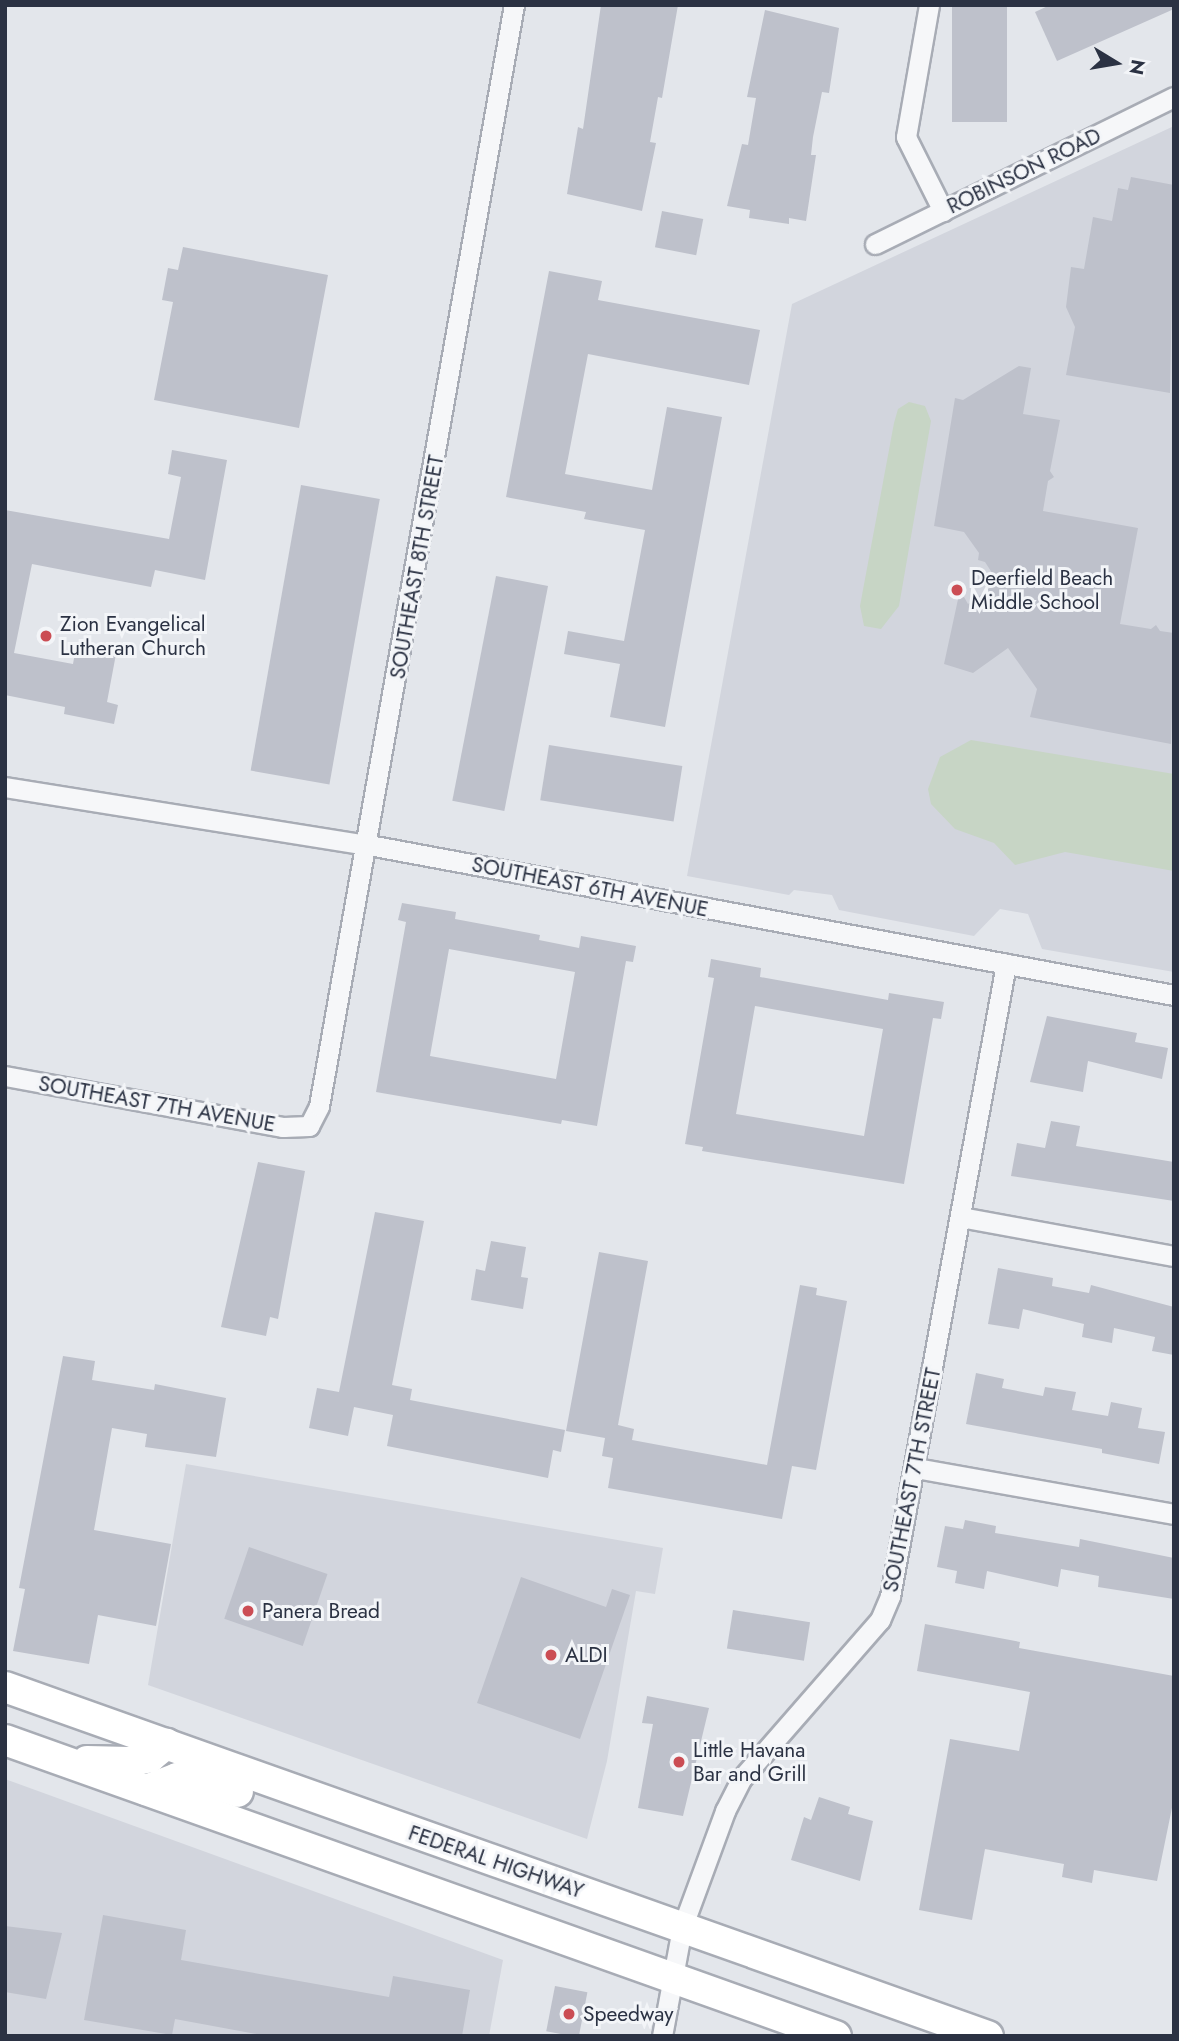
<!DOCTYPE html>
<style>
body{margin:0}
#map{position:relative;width:1179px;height:2041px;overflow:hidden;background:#e3e6eb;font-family:Jost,sans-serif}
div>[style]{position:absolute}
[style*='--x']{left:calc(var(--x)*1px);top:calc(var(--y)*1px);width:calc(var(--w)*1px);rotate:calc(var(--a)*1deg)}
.built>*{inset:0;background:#d2d5dd}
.green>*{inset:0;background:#c7d5c5}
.building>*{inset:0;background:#bec1cb;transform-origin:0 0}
.roads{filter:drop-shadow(2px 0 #a8acb5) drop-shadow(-2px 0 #a8acb5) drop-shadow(0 2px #a8acb5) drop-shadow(0 -2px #a8acb5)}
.street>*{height:19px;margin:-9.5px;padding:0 9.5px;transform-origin:9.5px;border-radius:9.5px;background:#f6f7f9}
.primary>*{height:30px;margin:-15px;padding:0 15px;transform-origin:15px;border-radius:15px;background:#fff}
.dots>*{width:19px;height:19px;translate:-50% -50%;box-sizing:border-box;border:4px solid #f3f5f8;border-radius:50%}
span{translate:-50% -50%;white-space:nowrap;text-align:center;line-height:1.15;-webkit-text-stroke:6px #f3f5f8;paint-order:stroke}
.street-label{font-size:21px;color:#2b3243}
.poi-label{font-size:21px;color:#2b3243}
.left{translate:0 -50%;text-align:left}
.frame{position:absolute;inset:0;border:7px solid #2b3243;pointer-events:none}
.north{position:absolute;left:1081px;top:28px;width:70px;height:70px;-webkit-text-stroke:5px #f3f5f8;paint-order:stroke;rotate:101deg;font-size:19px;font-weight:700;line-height:28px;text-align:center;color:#2b3243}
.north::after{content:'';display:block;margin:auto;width:24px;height:32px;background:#2b3243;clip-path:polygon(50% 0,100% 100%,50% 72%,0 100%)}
</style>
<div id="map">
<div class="built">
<i style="clip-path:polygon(1174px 126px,1174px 972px,1042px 949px,1028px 914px,1000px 909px,974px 936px,839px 910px,832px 895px,794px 890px,789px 895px,687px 876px,792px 304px)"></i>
<i style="clip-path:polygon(186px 1464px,663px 1548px,655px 1594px,636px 1591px,607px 1761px,587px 1839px,148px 1685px)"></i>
<i style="clip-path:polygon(5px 1779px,503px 1960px,489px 2036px,5px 2036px)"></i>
</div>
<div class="green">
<i style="clip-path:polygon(909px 402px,925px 406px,931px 421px,899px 606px,881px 629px,864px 626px,860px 606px,894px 423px,898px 409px)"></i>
<i style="clip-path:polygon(971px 740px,1174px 774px,1174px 871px,1065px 852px,1015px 865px,994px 843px,955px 829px,931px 804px,928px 789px,940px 757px)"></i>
</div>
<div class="building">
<i style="clip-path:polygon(601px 5px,678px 5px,662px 98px,658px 97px,650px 142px,656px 143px,642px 211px,567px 194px,578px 127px,583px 129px)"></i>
<i style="left:952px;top:5px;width:55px;height:117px"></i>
<i style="clip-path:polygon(1050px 5px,1174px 5px,1174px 9px,1057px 61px,1035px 12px)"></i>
<i style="clip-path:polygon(765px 10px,839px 28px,829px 93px,822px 92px,813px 137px,811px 155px,816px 155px,806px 221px,789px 218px,789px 224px,749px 218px,750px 210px,727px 206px,742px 144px,748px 145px,756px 98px,747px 97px)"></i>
<i style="clip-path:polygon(1131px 177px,1174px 185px,1170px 393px,1066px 375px,1075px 327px,1066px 307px,1071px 267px,1084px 269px,1093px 217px,1112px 221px,1118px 188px,1128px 190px)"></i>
<i style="left:662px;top:211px;width:42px;height:37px;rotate:11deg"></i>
<i style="clip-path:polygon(183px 247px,328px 275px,299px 428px,154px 400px,173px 302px,162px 300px,168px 268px,178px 270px)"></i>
<i style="clip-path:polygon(549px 271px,602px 281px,598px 300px,760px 330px,749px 385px,588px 354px,565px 474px,652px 490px,667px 407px,722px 417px,665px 727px,610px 717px,620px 664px,564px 654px,568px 631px,624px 641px,645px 530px,584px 519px,586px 512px,506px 497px)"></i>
<i style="clip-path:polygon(1019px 366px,1031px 368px,1023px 414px,1060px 420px,1050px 471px,1054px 477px,1048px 481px,1043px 511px,1138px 528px,1120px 624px,1151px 629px,1156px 625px,1160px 631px,1174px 633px,1171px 744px,1030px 717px,1037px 689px,1008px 648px,973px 673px,944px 664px,960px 590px,968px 604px,998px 582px,985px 562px,978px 560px,979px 553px,964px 532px,934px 526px,955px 398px,963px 400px)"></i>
<i style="clip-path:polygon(172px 450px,227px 460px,205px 580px,155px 570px,151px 587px,32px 564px,14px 653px,73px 664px,76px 647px,116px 654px,107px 702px,118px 705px,114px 724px,64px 714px,65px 707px,5px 695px,5px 510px,169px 539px,181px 477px,168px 474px)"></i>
<i style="left:301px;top:485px;width:80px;height:290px;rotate:10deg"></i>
<i style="left:496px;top:576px;width:53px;height:229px;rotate:11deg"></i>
<i style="left:549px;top:745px;width:135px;height:56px;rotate:9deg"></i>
<i style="clip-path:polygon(evenodd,402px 903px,456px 912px,455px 919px,540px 935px,539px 940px,579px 948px,581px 936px,636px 946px,633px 962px,626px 961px,597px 1126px,562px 1120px,561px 1124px,376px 1092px,406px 922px,398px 920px,402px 903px,449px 949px,575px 972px,556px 1079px,430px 1056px,449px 949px)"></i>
<i style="clip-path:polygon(evenodd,711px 959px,761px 968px,760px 977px,888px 1000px,889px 993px,944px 1002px,941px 1019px,933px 1018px,904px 1184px,702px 1151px,703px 1147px,685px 1144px,714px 978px,708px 977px,711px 959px,755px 1006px,883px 1029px,864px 1136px,736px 1114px,755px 1006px)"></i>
<i style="clip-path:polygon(1047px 1016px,1137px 1033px,1135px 1042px,1168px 1048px,1162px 1079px,1088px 1061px,1083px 1092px,1030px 1082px)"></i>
<i style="clip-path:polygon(1051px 1121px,1080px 1126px,1076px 1146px,1174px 1162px,1174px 1201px,1011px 1176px,1017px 1143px,1045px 1148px)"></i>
<i style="clip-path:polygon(258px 1162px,305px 1171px,278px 1319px,270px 1317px,266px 1336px,221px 1327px)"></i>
<i style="clip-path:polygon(375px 1212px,424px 1221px,392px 1385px,412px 1389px,410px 1400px,565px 1430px,561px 1452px,553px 1450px,548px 1478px,387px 1446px,393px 1415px,354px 1407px,348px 1436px,309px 1428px,317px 1388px,339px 1392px)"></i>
<i style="clip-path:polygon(491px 1241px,526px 1247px,521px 1277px,528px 1278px,523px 1309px,471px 1300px,476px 1269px,485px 1271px)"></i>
<i style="clip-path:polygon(599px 1252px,648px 1261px,618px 1425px,634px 1429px,632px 1440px,767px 1465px,800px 1285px,817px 1288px,816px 1295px,847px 1301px,816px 1470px,792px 1466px,782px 1519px,608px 1488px,613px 1458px,602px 1456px,605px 1438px,566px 1431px)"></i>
<i style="clip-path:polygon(998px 1268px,1053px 1278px,1052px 1286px,1089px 1293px,1091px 1285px,1174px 1307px,1174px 1355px,1152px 1351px,1155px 1337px,1114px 1328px,1112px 1343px,1082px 1337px,1084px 1324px,1023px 1309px,1019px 1329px,988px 1324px)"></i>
<i style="clip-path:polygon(63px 1356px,95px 1361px,92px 1380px,154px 1390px,155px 1384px,226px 1398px,216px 1457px,145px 1447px,147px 1434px,112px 1428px,94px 1530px,171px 1544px,156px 1626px,98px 1615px,89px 1664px,13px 1651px,25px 1589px,19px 1588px)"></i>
<i style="clip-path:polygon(976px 1373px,1004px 1379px,1002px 1388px,1043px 1396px,1045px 1387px,1076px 1392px,1072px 1410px,1108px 1416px,1111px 1402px,1142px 1408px,1138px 1428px,1165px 1432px,1159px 1464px,1102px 1453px,1102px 1449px,966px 1424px)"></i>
<i style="clip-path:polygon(965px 1520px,996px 1526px,995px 1533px,1079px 1547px,1080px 1539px,1174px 1558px,1174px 1599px,1098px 1587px,1099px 1576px,1061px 1569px,1058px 1587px,987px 1571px,984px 1589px,955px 1583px,957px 1571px,937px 1567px,945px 1526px,963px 1529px)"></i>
<i style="left:249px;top:1547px;width:83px;height:76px;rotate:19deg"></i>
<i style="clip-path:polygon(521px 1577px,606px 1607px,612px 1589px,630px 1595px,580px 1739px,477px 1703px)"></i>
<i style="left:733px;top:1610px;width:78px;height:39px;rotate:9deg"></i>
<i style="clip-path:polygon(925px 1624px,1020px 1642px,1019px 1648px,1174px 1676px,1174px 1798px,1157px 1881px,1094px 1870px,1092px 1883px,1062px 1877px,1064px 1864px,985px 1849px,972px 1920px,919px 1910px,950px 1739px,1019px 1751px,1030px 1692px,917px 1671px)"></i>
<i style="clip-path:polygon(647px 1696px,709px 1708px,683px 1816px,638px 1808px,653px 1724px,642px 1723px)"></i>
<i style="clip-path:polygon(819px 1797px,850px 1807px,848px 1814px,873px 1821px,860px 1881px,791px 1860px,804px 1817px,811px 1820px)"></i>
<i style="clip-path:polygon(103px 1915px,186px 1930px,181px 1960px,389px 1997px,393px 1976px,470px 1990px,462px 2036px,267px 2036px,175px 2019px,172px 2035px,84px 2020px)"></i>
<i style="clip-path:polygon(5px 1926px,62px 1933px,46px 1999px,5px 1992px)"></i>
<i style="left:555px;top:1986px;width:33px;height:46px;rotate:11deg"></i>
</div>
<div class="roads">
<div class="street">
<i style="--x:929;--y:5;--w:134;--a:99.9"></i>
<i style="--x:906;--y:137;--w:83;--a:63.4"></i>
<i style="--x:875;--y:244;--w:333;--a:-26.2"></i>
<i style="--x:5;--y:787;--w:369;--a:9.1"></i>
<i style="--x:369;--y:845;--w:819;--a:10.56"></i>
<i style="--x:5;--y:1076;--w:283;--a:10.4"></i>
<i style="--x:283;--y:1127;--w:26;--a:-2"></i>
<i style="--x:309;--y:1126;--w:22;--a:-63"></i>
<i style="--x:319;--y:1106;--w:1118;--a:-79.96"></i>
<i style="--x:961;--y:1217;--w:217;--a:10.4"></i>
<i style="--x:916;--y:1468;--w:262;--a:10.1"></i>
<i style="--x:662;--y:2036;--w:110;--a:-79.5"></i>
<i style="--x:682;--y:1928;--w:125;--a:-69.8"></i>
<i style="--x:725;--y:1811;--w:37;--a:-63"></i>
<i style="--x:742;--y:1778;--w:210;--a:-48.9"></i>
<i style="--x:880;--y:1620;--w:26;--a:-67"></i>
<i style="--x:890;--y:1596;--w:643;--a:-79.6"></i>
</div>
<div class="primary">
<i style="--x:5;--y:1687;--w:1043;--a:19.55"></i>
<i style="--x:5;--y:1740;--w:882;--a:19.61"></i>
<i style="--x:87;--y:1761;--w:42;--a:1.4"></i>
<i style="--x:129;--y:1762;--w:22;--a:-13"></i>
<i style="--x:150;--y:1757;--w:21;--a:-39"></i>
<i style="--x:146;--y:1790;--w:33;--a:-21"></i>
<i style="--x:177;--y:1778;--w:24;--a:2"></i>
<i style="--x:201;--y:1779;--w:39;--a:19"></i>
</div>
</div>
<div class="dots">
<i style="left:957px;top:590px;background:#cb4d54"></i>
<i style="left:46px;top:636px;background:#cb4d54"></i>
<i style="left:248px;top:1611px;background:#cb4d54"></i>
<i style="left:551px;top:1655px;background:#cb4d54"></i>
<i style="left:679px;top:1762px;background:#cb4d54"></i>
<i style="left:569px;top:2014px;background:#cb4d54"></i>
</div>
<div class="street-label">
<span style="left:1024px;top:171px;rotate:-26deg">ROBINSON ROAD</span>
<span style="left:417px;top:567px;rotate:-80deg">SOUTHEAST 8TH STREET</span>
<span style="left:590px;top:887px;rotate:11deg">SOUTHEAST 6TH AVENUE</span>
<span style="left:157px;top:1104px;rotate:10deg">SOUTHEAST 7TH AVENUE</span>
<span style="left:912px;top:1480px;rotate:-79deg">SOUTHEAST 7TH STREET</span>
<span style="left:496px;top:1862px;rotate:19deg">FEDERAL HIGHWAY</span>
</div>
<div class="poi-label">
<span class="left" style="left:971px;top:590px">Deerfield Beach<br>Middle School</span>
<span class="left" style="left:60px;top:636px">Zion Evangelical<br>Lutheran Church</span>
<span class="left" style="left:262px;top:1611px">Panera Bread</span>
<span class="left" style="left:565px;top:1655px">ALDI</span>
<span class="left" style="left:693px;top:1762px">Little Havana<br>Bar and Grill</span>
<span class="left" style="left:583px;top:2014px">Speedway</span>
</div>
<div class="frame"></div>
<div class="north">N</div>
</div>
